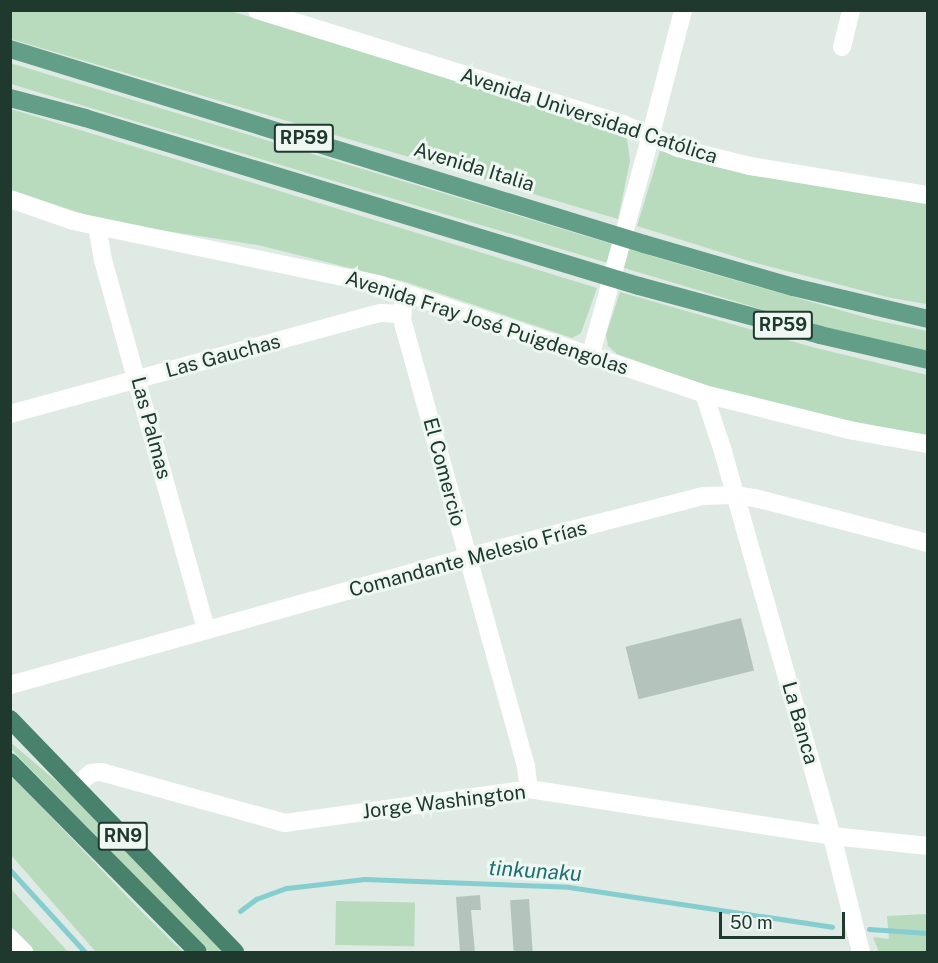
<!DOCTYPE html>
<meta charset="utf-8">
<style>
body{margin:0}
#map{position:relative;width:938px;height:963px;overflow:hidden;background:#deeae3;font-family:"Public Sans",sans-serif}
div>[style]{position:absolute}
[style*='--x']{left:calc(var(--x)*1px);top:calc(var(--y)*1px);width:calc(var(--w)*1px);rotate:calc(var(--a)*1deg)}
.green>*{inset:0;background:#b7dbbc;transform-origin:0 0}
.stream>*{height:5px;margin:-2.5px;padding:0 2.5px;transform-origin:2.5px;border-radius:2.5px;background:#86cdcf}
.building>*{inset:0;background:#b4c4bc;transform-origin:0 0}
.minor>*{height:18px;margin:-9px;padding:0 9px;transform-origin:9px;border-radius:9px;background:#fff}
.tertiary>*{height:18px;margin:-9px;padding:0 9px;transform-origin:9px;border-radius:9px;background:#fff}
.primary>*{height:18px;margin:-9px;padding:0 9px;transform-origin:9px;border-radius:9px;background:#639f88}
.trunk>*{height:18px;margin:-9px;padding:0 9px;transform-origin:9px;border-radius:9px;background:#48826d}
span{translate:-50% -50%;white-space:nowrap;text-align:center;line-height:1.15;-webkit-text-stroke:6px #eef7f1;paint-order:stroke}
.shield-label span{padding:2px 4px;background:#eef7f1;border:2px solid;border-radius:4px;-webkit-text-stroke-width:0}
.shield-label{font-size:18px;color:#20392f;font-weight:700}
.street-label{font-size:20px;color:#20392f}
.water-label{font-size:21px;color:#1b7174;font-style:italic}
.frame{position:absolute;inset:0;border:12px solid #20392f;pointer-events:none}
.scale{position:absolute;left:719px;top:912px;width:126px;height:27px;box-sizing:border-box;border:3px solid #20392f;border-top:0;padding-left:8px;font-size:18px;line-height:21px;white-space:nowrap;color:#20392f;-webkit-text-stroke:4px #eef7f1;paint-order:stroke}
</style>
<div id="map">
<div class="green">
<i style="clip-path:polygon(10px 11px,230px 11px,609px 124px,627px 139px,630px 161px,618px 219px,11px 39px)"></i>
<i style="clip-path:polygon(10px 63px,695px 269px,875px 320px,927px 331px,927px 351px,811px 324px,11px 84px)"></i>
<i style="clip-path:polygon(11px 109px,597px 288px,581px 333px,572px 338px,406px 282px,258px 245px,108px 222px,11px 190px)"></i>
<i style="clip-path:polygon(660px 151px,772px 177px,927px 202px,927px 304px,891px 298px,749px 261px,637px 226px)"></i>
<i style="clip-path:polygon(620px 292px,812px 347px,927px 375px,927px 436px,754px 402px,617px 354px,608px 346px,606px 335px)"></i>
<i style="clip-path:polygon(10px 742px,62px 786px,224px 952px,209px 952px,11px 749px)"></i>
<i style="clip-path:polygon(10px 774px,140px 910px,183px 952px,96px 952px,11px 855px)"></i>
<i style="clip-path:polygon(11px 889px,68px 952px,35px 952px,11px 926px)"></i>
<i style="left:336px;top:901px;width:79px;height:44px;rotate:1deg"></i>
<i style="clip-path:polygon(927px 914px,927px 952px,879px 952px,873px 937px,889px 939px,887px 916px)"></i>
</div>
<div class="stream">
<i style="--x:10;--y:870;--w:111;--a:47.6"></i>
<i style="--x:240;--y:911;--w:20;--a:-37"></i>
<i style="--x:256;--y:899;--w:33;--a:-20"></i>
<i style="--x:287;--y:888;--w:78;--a:-6.7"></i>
<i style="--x:364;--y:879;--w:205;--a:2.2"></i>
<i style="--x:569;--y:887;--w:266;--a:8.6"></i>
<i style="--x:869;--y:929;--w:59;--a:3.9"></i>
</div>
<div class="building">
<i style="left:741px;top:618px;width:54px;height:119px;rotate:76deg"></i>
<i style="clip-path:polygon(480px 895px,481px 910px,471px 910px,475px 952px,460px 952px,456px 897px)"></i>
<i style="left:529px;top:899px;width:53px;height:19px;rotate:86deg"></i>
</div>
<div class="minor">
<i style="--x:257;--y:10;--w:383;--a:17.3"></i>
<i style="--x:623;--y:124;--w:60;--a:23.6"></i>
<i style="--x:678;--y:148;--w:74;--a:14"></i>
<i style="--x:750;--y:166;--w:180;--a:9.3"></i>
<i style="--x:842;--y:47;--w:38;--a:-76"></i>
<i style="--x:650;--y:138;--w:132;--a:-75.5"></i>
<i style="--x:97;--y:226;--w:35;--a:80"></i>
<i style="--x:103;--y:260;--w:383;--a:74.4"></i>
<i style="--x:404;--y:293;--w:26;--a:94"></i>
<i style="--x:402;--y:319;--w:11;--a:75"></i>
<i style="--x:405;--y:330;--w:452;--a:74.5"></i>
<i style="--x:526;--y:766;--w:23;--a:83"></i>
<i style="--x:704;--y:394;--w:57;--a:71.6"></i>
<i style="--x:722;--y:448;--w:403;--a:74.2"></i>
<i style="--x:832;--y:836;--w:120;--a:76"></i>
<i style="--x:704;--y:394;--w:154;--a:13.9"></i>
<i style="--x:854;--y:431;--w:75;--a:10"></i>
<i style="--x:10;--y:414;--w:371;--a:-15.3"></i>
<i style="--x:368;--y:316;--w:13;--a:-13"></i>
<i style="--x:381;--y:313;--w:21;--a:3"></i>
<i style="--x:10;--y:685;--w:475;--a:-15.6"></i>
<i style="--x:467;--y:557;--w:244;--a:-14.5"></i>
<i style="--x:703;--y:496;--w:32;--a:-2"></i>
<i style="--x:735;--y:495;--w:20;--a:9"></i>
<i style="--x:755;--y:498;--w:179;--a:14.6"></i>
<i style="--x:76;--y:786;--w:20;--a:-41"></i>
<i style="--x:91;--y:773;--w:10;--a:-6"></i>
<i style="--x:101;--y:772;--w:191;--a:15.5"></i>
<i style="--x:285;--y:823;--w:246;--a:-7.9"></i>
<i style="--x:529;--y:789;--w:307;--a:8.8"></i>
<i style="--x:832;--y:836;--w:97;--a:5.9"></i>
<i style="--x:10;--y:938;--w:20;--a:45"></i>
</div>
<div class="tertiary">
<i style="--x:10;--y:199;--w:67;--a:19.2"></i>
<i style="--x:73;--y:221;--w:315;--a:11.7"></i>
<i style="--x:381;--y:285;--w:341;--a:18.6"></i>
<i style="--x:591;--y:354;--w:224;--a:-74.7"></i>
</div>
<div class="primary">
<i style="--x:10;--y:49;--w:663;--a:17.1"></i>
<i style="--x:644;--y:244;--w:155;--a:16.1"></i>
<i style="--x:793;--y:287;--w:139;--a:13.3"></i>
<i style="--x:10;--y:98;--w:78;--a:14.9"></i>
<i style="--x:85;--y:118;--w:579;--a:16.87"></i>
<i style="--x:639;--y:286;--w:188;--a:15.1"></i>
<i style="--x:820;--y:335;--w:111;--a:13"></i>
</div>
<div class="trunk">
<i style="--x:10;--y:719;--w:324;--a:46"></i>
<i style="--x:10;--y:762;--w:267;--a:45.3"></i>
</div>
<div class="shield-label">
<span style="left:304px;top:138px">RP59</span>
<span style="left:783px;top:325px">RP59</span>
<span style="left:123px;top:836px">RN9</span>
</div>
<div class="street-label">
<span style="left:589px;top:116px;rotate:18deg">Avenida Universidad Católica</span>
<span style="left:474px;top:167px;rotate:17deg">Avenida Italia</span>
<span style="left:487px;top:323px;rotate:18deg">Avenida Fray José Puigdengolas</span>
<span style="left:223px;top:356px;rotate:-15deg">Las Gauchas</span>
<span style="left:151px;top:428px;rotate:75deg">Las Palmas</span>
<span style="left:444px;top:472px;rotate:75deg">El Comercio</span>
<span style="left:468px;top:559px;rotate:-15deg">Comandante Melesio Frías</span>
<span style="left:800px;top:723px;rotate:74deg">La Banca</span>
<span style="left:444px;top:802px;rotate:-7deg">Jorge Washington</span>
</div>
<div class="water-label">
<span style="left:535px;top:871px;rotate:4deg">tinkunaku</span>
</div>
<div class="frame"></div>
<div class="scale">50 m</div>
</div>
